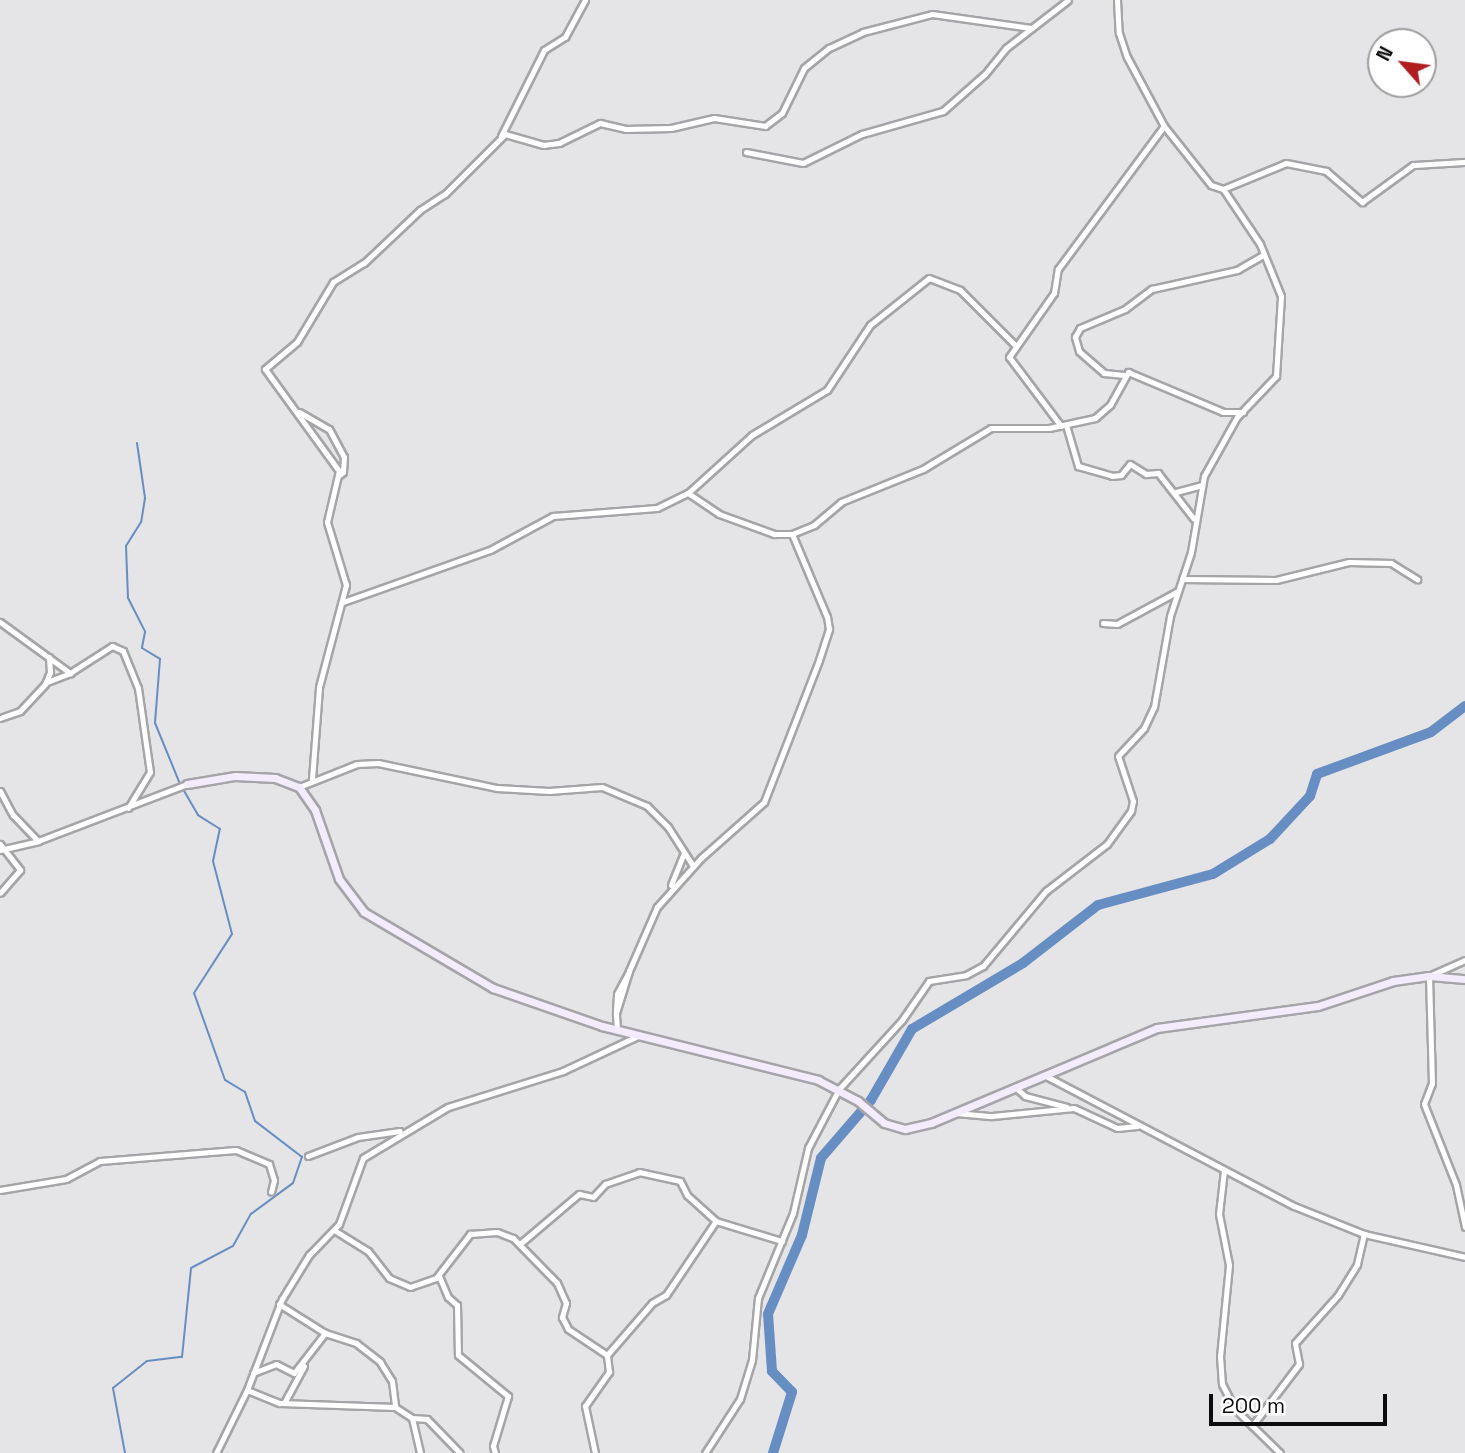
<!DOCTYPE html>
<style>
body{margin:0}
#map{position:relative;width:1465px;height:1453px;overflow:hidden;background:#e5e4e7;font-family:"Space Grotesk",sans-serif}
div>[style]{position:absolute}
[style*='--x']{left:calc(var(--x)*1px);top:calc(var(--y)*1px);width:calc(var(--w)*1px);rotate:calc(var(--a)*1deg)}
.stream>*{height:2px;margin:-1px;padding:0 1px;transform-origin:1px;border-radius:1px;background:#668ec3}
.river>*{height:10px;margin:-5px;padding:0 5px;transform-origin:5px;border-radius:5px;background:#668ec3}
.roads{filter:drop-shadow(2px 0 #a5a4a7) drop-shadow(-2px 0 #a5a4a7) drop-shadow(0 2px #a5a4a7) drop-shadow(0 -2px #a5a4a7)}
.street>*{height:5px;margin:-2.5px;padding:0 2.5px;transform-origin:2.5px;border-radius:2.5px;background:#fff}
.secondary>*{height:7px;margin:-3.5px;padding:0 3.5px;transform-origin:3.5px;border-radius:3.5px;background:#f2ecfe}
span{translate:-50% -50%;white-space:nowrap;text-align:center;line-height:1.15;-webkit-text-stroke:5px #fff;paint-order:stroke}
.north{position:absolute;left:1367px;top:28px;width:70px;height:70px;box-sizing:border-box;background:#fff;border:2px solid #9e9e9e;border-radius:50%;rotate:298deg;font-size:19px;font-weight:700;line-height:28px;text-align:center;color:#0c0c0d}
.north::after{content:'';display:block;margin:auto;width:24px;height:32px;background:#af1d1f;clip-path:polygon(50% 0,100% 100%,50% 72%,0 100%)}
.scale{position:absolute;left:1209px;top:1394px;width:178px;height:32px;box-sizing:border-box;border:4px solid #0c0c0d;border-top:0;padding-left:9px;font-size:21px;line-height:24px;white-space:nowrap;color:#0c0c0d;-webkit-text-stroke:5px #fff;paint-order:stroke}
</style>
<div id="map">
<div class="stream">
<i style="--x:137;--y:443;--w:56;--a:81.7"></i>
<i style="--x:145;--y:498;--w:24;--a:99"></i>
<i style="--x:141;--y:522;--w:28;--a:122"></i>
<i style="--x:126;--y:546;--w:52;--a:87.8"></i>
<i style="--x:128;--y:598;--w:38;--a:63"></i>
<i style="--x:145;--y:632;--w:16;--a:101"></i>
<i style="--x:142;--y:648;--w:21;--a:31"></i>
<i style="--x:160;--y:659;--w:64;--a:94.5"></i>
<i style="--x:155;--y:723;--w:66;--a:67.7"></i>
<i style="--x:125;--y:1453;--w:66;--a:-100.5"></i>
<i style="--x:113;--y:1388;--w:43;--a:-38.5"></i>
<i style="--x:147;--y:1361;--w:35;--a:-7"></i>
<i style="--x:182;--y:1357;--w:89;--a:-84.2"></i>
<i style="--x:191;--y:1268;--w:47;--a:-27.6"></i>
<i style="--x:233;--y:1246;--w:37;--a:-61"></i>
<i style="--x:251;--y:1214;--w:52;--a:-36.4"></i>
<i style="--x:293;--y:1183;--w:28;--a:-71"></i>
<i style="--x:302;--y:1157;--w:59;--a:-142.5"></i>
<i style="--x:255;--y:1121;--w:31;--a:-109"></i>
<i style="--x:245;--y:1092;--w:23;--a:-149"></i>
<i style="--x:225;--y:1080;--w:92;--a:-109.6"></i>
<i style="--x:194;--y:993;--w:70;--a:-57.2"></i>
<i style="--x:232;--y:934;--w:75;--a:-104.6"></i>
<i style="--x:213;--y:861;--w:33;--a:-78"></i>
<i style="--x:220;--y:829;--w:26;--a:-148"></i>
<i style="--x:198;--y:815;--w:30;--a:-120"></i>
</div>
<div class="river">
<i style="--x:773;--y:1453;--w:64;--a:-72.7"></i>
<i style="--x:792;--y:1392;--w:29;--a:-134"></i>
<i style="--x:772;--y:1371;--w:57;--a:-94"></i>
<i style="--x:768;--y:1314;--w:86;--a:-66.7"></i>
<i style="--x:802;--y:1235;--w:79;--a:-76.1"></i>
<i style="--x:821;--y:1158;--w:77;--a:-49.2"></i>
<i style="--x:871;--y:1100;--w:82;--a:-60"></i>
<i style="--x:912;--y:1029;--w:129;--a:-30.7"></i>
<i style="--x:1023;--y:963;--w:95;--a:-37.7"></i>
<i style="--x:1098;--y:905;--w:119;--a:-15.1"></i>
<i style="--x:1213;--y:874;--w:67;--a:-31.6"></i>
<i style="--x:1270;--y:839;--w:59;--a:-47.1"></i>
<i style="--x:1310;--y:796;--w:23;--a:-72"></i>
<i style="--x:1317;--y:774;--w:121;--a:-20.2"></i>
<i style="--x:1431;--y:732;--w:43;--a:-37.4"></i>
</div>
<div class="roads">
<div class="street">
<i style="--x:1117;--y:0;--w:33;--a:87"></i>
<i style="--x:1119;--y:33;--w:25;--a:72"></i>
<i style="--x:1127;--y:57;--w:78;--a:61.8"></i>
<i style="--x:1164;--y:126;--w:75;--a:51.5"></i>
<i style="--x:1211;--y:185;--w:13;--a:18"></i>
<i style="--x:1223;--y:189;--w:68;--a:-22.4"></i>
<i style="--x:1286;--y:163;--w:41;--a:11.3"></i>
<i style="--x:1326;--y:171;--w:48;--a:40.7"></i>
<i style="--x:1362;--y:202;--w:63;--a:-36"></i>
<i style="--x:1413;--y:165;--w:52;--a:-3.3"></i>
<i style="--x:501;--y:136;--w:96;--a:-63.4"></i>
<i style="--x:544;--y:50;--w:25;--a:-32"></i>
<i style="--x:565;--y:37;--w:42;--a:-61.6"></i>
<i style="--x:746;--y:152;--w:58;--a:10.9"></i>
<i style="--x:803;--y:163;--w:66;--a:-26.2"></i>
<i style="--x:862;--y:134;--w:84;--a:-15.9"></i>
<i style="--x:943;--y:111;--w:56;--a:-41.4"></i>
<i style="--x:985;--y:74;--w:33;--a:-51"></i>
<i style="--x:1006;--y:48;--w:78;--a:-37.7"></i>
<i style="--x:1124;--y:375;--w:20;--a:-174"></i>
<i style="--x:1104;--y:373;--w:33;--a:-139"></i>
<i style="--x:1079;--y:351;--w:15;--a:-106"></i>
<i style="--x:1075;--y:337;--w:10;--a:-61"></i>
<i style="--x:1080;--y:328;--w:49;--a:-22.9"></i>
<i style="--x:1125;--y:309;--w:34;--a:-37"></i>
<i style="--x:1152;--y:289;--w:87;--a:-12.6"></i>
<i style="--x:1237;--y:270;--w:30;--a:-30"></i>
<i style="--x:299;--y:412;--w:34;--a:30"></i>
<i style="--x:329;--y:429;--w:32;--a:62"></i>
<i style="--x:344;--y:457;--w:15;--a:94"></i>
<i style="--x:343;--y:472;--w:6;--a:141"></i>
<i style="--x:1066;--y:425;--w:43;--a:73.7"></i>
<i style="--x:1078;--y:466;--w:35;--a:16"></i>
<i style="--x:1112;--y:476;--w:9;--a:-6"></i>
<i style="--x:1121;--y:475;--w:14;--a:-51"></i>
<i style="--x:1130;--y:464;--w:19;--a:32"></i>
<i style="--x:1146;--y:474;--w:12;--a:-5"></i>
<i style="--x:1158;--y:473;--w:58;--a:52"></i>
<i style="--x:1061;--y:426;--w:86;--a:-127"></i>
<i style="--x:1009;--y:357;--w:78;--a:-54.9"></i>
<i style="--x:1054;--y:293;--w:24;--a:-81"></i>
<i style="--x:1058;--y:269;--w:178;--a:-53.5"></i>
<i style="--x:1176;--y:492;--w:27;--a:-15"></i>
<i style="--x:688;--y:493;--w:37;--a:34"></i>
<i style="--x:719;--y:514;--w:59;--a:20"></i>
<i style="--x:774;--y:534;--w:18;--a:0"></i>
<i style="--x:792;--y:534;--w:24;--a:-22"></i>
<i style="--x:814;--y:525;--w:35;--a:-40"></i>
<i style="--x:841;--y:502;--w:88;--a:-21.9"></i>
<i style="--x:923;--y:469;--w:79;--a:-31.1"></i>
<i style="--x:991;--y:428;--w:58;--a:0"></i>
<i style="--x:1049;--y:428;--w:47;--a:-12.3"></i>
<i style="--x:1095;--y:418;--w:20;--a:-41"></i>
<i style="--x:1110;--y:405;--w:38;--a:-61"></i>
<i style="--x:1128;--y:372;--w:103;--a:22.8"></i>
<i style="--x:1223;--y:412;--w:20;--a:0"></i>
<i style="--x:1182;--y:579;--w:94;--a:0.6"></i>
<i style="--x:1276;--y:580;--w:75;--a:-13.9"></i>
<i style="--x:1349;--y:562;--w:42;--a:1.4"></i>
<i style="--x:1391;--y:563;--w:31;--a:32"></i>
<i style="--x:343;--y:602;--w:156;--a:-19.5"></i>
<i style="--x:490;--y:550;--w:72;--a:-28.4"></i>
<i style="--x:553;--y:516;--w:104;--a:-4.4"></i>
<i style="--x:657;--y:508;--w:34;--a:-26"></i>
<i style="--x:688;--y:493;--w:86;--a:-42.2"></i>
<i style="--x:752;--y:435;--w:87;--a:-31"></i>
<i style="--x:827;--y:390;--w:78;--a:-56.5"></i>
<i style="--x:870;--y:325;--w:75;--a:-38.5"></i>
<i style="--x:929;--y:278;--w:33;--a:21"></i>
<i style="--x:960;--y:290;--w:78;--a:45"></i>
<i style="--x:0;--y:622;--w:87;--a:36.1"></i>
<i style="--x:70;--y:673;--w:50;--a:-32.7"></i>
<i style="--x:112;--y:646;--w:12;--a:24"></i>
<i style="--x:123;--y:651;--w:40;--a:68"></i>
<i style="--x:138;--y:688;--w:85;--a:81.9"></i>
<i style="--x:150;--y:772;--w:42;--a:121.4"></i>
<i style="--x:1103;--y:623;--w:14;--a:4"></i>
<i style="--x:1117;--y:624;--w:69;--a:-28.4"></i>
<i style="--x:47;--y:682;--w:25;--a:-21"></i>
<i style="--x:0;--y:718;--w:21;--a:-19"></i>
<i style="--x:20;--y:711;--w:37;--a:-47"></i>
<i style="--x:45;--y:684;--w:13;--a:-67"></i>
<i style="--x:50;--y:672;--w:15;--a:-94"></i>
<i style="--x:312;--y:779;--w:92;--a:-85.6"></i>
<i style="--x:319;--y:687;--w:106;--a:-75.2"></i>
<i style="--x:346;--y:585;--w:66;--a:-106.8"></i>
<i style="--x:327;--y:522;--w:52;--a:-76.8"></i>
<i style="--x:339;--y:471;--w:126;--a:-126"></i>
<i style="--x:265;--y:369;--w:42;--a:-40.2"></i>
<i style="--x:297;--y:342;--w:70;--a:-59"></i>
<i style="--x:333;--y:282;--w:36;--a:-32"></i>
<i style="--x:364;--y:263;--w:77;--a:-43.4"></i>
<i style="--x:420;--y:210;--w:30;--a:-33"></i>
<i style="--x:445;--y:194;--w:85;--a:-45"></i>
<i style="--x:505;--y:134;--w:40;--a:16"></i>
<i style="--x:543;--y:145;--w:16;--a:-7"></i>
<i style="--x:559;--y:143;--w:46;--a:-26"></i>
<i style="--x:600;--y:123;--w:26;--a:13"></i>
<i style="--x:625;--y:129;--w:46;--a:-1.2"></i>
<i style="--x:671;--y:128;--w:44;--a:-13.1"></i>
<i style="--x:714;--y:118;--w:52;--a:8.9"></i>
<i style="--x:765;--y:126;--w:21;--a:-37"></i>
<i style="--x:782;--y:113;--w:50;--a:-63.9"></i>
<i style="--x:804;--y:68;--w:32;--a:-39"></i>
<i style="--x:829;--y:48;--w:38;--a:-25"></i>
<i style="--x:863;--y:32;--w:71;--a:-14.6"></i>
<i style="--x:932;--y:14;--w:100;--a:8"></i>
<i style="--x:299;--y:787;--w:62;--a:-21.6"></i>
<i style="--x:357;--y:764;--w:21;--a:-3"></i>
<i style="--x:378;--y:763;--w:122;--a:11.9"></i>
<i style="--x:497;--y:788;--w:52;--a:3.3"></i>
<i style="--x:549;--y:791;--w:53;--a:-4.3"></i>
<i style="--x:602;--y:787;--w:49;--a:22.9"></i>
<i style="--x:647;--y:806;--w:30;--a:45"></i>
<i style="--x:668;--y:827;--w:46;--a:57.3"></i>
<i style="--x:0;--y:791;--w:27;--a:62"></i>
<i style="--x:13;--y:815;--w:36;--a:46"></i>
<i style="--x:0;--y:844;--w:33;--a:52"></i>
<i style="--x:20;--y:870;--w:30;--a:131"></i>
<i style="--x:0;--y:850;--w:39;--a:-13"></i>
<i style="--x:38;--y:841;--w:160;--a:-20.9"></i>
<i style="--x:671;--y:885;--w:35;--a:-68"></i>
<i style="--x:1465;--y:960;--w:39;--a:156"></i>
<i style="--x:1429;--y:976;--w:107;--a:88.4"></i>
<i style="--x:1432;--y:1083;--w:22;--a:111"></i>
<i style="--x:1424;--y:1104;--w:87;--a:68.4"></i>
<i style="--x:1456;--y:1185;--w:43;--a:77.9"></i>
<i style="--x:616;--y:1010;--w:16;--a:-86"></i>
<i style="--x:617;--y:994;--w:24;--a:-62"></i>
<i style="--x:617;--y:1029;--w:16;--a:-94"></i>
<i style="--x:616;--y:1013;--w:44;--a:-72.8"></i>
<i style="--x:629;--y:971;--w:70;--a:-66.4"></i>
<i style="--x:657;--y:907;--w:66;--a:-48.1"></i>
<i style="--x:701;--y:858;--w:84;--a:-41.6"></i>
<i style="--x:764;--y:802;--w:152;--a:-68.8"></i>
<i style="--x:819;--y:660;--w:33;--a:-72"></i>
<i style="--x:829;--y:629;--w:12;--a:-99"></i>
<i style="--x:827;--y:617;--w:90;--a:-112.9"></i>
<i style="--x:1044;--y:1075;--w:282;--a:27.7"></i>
<i style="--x:1294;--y:1206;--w:75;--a:21.8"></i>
<i style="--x:1364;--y:1234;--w:104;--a:12.8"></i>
<i style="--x:1015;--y:1087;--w:13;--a:42"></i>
<i style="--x:1025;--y:1096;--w:43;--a:14.7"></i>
<i style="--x:956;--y:1113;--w:36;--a:5"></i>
<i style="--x:992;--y:1116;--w:82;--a:-5.6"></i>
<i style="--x:1074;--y:1108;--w:47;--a:24.9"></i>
<i style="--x:1117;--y:1128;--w:20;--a:-6"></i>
<i style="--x:308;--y:1156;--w:53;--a:-20.8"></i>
<i style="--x:358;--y:1137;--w:42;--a:-8.1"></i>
<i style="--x:1224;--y:1170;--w:44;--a:96.5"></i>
<i style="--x:1219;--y:1214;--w:52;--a:78.9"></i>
<i style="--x:1229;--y:1265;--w:91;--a:95.6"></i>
<i style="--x:1220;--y:1356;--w:28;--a:86"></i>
<i style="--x:1222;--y:1384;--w:28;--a:63"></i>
<i style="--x:1235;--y:1409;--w:63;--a:44.4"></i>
<i style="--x:0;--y:1190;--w:67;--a:-9.5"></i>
<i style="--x:66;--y:1179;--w:38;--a:-28"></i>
<i style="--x:100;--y:1161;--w:136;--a:-4.6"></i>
<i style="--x:236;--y:1150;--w:36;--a:23"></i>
<i style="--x:269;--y:1164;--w:17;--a:73"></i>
<i style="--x:274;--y:1180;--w:12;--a:104"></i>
<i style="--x:334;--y:1230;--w:40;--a:32"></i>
<i style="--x:368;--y:1251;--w:34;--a:52"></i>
<i style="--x:389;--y:1278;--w:23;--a:23"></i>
<i style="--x:410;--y:1287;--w:28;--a:-19"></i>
<i style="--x:436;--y:1278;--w:56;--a:-52.3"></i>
<i style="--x:470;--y:1234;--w:27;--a:-4"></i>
<i style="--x:497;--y:1232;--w:17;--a:21"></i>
<i style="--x:513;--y:1238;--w:63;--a:45.6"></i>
<i style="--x:557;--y:1283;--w:22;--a:66"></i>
<i style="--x:566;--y:1303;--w:15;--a:106"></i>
<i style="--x:562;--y:1317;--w:13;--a:63"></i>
<i style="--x:568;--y:1329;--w:47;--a:33.7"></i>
<i style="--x:521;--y:1243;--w:76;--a:-40.2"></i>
<i style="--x:579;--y:1194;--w:14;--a:12"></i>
<i style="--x:593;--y:1197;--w:18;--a:-47"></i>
<i style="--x:605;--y:1184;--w:36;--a:-19"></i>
<i style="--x:639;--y:1172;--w:42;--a:12.4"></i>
<i style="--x:680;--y:1181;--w:16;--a:63"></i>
<i style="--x:687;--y:1195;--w:39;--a:42"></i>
<i style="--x:716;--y:1221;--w:69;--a:16.9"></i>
<i style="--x:439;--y:1276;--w:23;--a:67"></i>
<i style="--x:448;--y:1297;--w:12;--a:42"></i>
<i style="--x:457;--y:1305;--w:50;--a:88.9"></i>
<i style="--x:458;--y:1355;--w:65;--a:39.4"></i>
<i style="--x:508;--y:1396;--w:52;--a:106.7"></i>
<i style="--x:493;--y:1446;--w:7;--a:74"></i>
<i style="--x:279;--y:1304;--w:54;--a:32.2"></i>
<i style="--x:325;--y:1333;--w:33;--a:18"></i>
<i style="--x:356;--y:1343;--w:31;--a:38"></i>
<i style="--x:380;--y:1362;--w:22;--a:58"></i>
<i style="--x:392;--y:1381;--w:26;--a:83"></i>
<i style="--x:395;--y:1407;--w:20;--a:33"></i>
<i style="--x:412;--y:1418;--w:36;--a:77"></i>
<i style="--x:253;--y:1373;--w:25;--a:-21"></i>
<i style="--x:276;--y:1364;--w:20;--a:27"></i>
<i style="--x:294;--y:1373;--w:51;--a:-52.2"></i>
<i style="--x:247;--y:1390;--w:35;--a:22"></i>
<i style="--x:280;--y:1403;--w:115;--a:2"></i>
<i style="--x:284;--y:1403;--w:42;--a:-61.6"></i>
<i style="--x:412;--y:1418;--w:15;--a:4"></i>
<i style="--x:427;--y:1419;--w:47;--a:45.9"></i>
<i style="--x:1252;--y:1426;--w:78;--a:-52.8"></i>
<i style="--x:1299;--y:1364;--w:21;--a:-101"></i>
<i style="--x:1295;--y:1343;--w:64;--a:-48.1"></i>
<i style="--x:1338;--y:1295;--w:36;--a:-58"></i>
<i style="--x:1357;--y:1264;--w:31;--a:-77"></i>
<i style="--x:216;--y:1453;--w:70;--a:-63.8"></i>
<i style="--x:247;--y:1390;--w:97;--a:-69"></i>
<i style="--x:282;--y:1299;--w:52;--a:-58.5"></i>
<i style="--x:309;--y:1255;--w:43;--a:-45.9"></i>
<i style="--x:339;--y:1224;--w:70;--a:-70"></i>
<i style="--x:363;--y:1158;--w:99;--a:-31"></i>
<i style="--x:448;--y:1107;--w:121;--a:-17.4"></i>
<i style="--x:563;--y:1071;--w:85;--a:-25.1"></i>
<i style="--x:595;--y:1453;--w:48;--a:-102"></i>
<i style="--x:585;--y:1406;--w:42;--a:-54.8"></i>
<i style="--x:609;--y:1372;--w:17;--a:-97"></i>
<i style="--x:607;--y:1355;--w:69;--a:-49.1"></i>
<i style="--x:652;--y:1303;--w:16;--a:-30"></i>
<i style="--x:666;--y:1295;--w:89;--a:-56"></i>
<i style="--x:705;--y:1453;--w:64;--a:-57.1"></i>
<i style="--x:740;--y:1399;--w:41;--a:-72.9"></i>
<i style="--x:752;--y:1360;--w:62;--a:-84.5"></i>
<i style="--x:758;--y:1298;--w:92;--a:-67.6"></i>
<i style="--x:793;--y:1213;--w:67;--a:-77"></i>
<i style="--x:808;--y:1148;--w:67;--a:-62.3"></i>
<i style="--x:839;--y:1089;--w:93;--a:-47.6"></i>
<i style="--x:902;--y:1020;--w:47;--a:-55.3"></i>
<i style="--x:929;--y:981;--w:37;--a:-9"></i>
<i style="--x:966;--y:975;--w:19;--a:-28"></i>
<i style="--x:983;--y:966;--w:98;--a:-50"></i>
<i style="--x:1046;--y:891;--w:77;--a:-37.6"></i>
<i style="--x:1107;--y:844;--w:41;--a:-54"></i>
<i style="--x:1131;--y:811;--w:10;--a:-79"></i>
<i style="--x:1133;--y:801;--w:47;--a:-108.4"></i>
<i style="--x:1118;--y:756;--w:38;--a:-47"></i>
<i style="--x:1144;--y:728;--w:23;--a:-65"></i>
<i style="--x:1154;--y:707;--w:92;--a:-80"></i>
<i style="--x:1170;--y:616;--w:67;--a:-71.8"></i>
<i style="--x:1191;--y:552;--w:77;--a:-80.3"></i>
<i style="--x:1204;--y:476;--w:68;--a:-60.8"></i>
<i style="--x:1237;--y:417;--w:57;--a:-46.4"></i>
<i style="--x:1276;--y:376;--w:80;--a:-86.4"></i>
<i style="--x:1281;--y:296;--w:56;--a:-112"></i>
<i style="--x:1260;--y:244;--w:66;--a:-123.9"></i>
</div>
<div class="secondary">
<i style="--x:187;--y:784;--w:49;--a:-9.5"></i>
<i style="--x:235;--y:776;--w:40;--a:2.9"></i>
<i style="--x:275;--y:778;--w:26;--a:21"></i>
<i style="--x:299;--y:787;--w:28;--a:55"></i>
<i style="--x:315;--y:810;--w:73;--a:70.8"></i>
<i style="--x:339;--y:879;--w:41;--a:52.9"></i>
<i style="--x:364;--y:912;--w:150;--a:30.5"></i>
<i style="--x:493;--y:988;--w:115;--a:19.2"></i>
<i style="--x:602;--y:1026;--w:223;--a:14"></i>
<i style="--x:818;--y:1080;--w:45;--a:27.7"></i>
<i style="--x:858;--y:1101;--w:34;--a:40"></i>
<i style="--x:884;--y:1123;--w:22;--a:16"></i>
<i style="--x:905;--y:1129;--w:27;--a:-13"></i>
<i style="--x:931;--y:1123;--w:245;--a:-22.8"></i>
<i style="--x:1157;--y:1028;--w:162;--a:-7.8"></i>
<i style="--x:1318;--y:1006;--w:79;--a:-18.4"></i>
<i style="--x:1393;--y:981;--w:36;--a:-8"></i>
<i style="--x:1429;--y:976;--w:36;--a:5"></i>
</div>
</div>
<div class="north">N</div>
<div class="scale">200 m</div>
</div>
